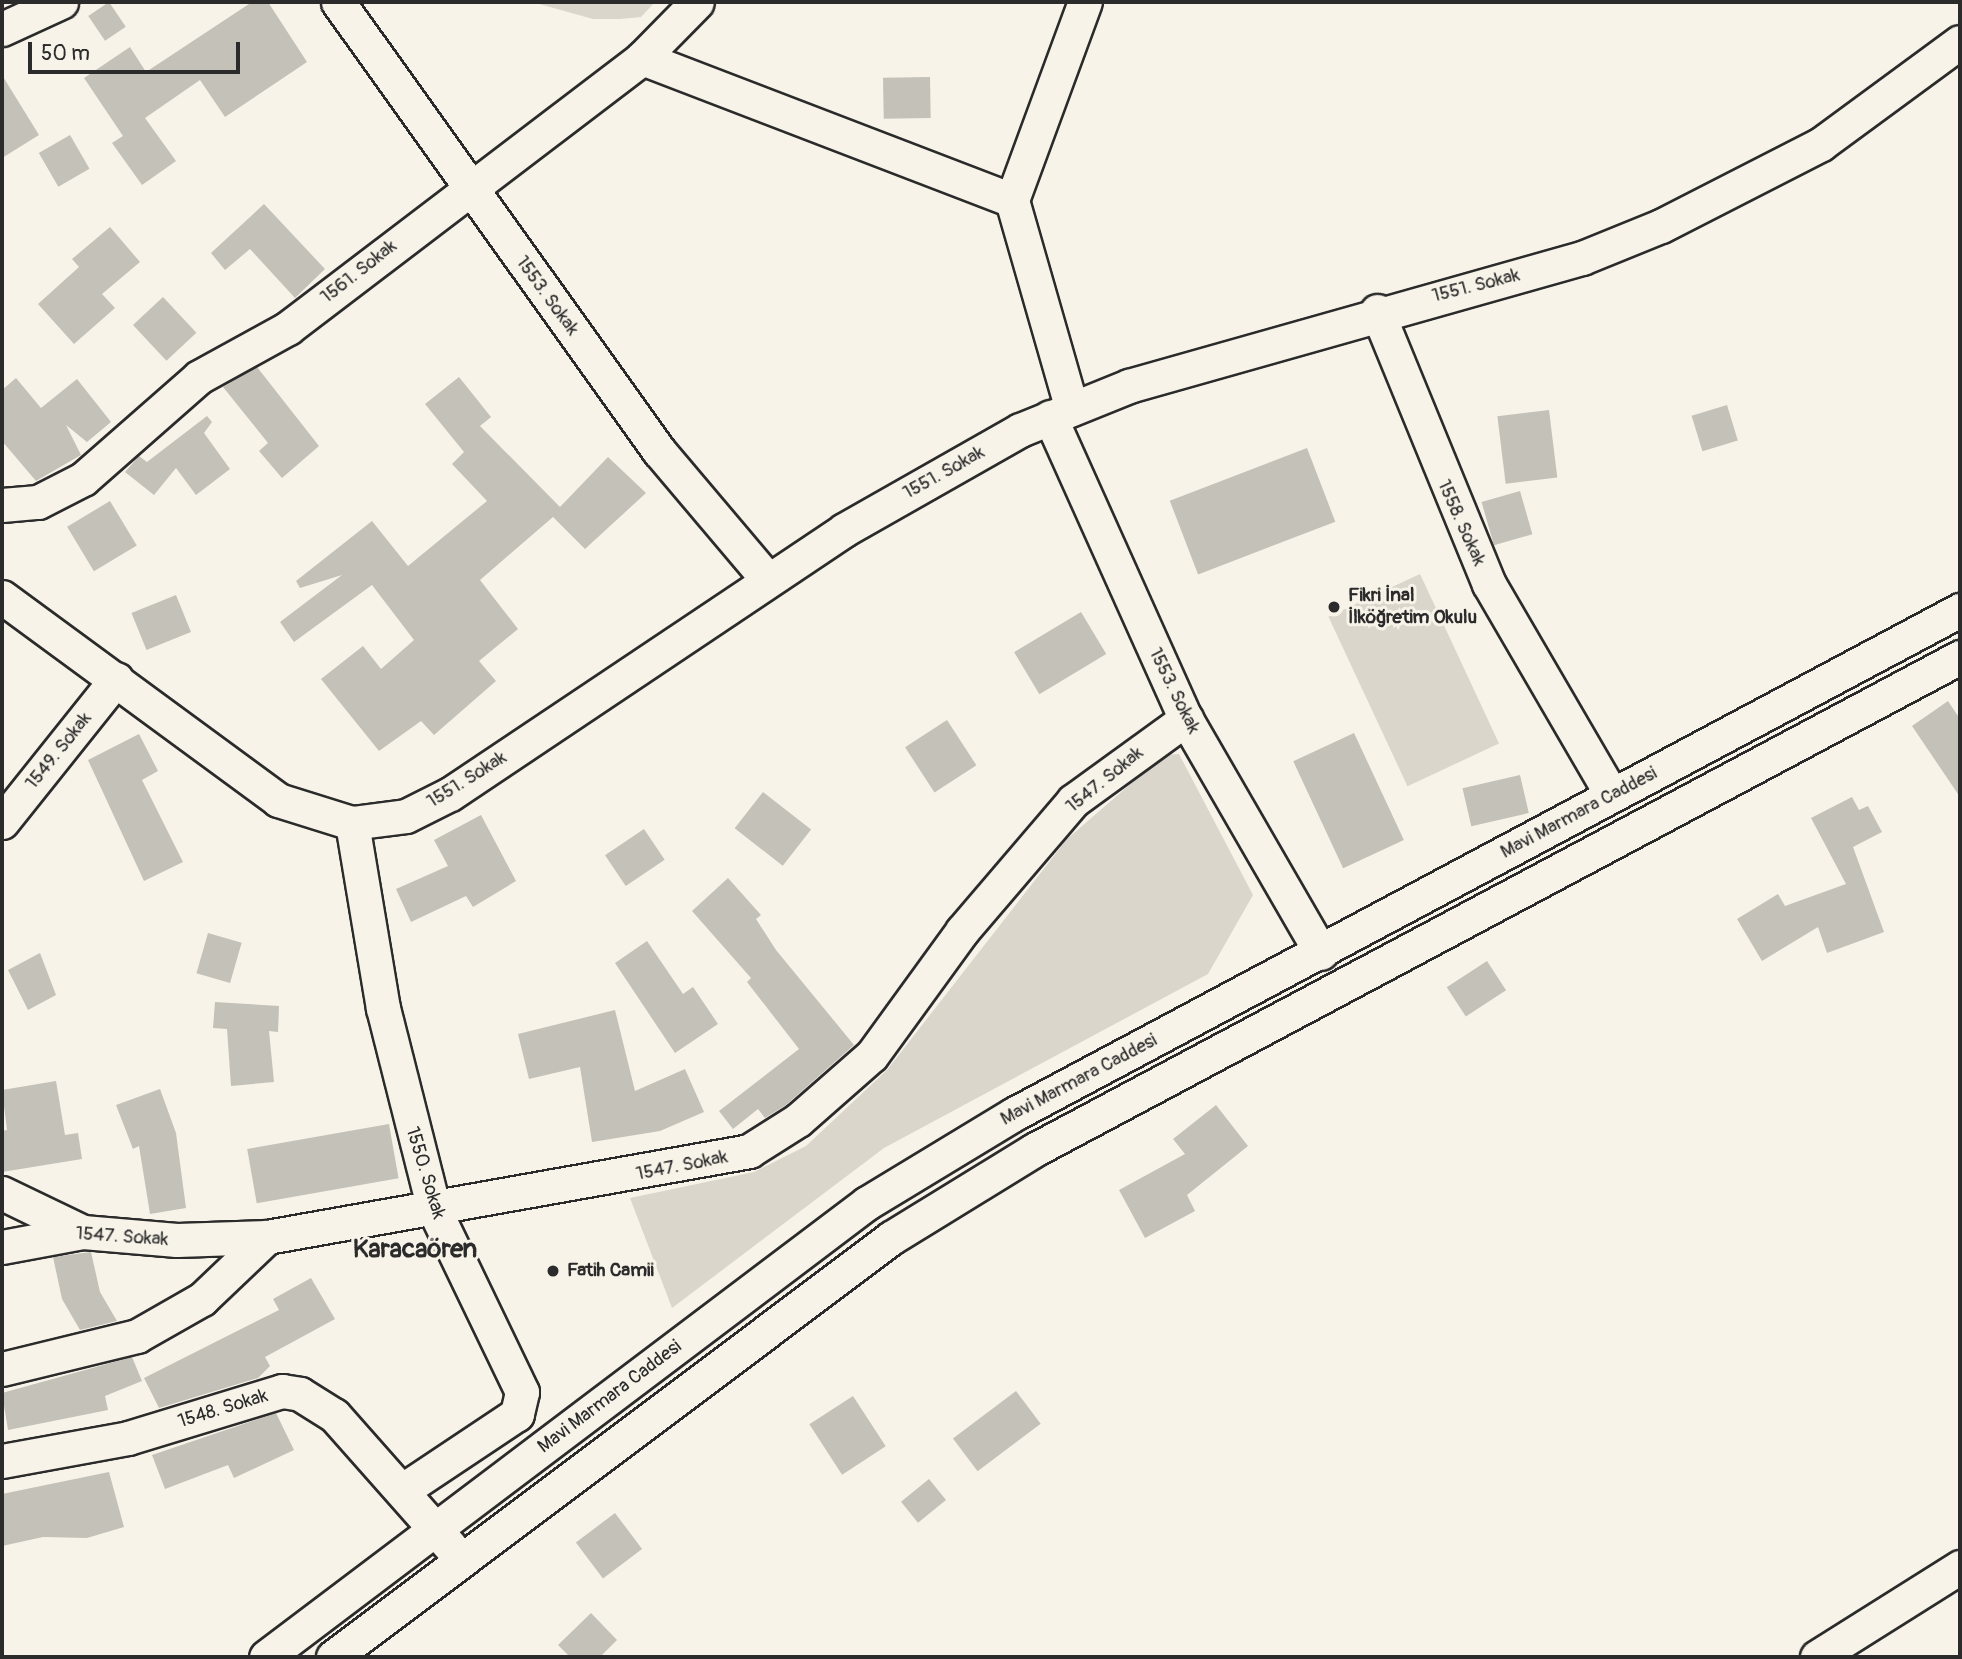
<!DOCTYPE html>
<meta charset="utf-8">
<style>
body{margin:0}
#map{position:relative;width:1962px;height:1659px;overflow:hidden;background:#f7f3e8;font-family:Pangolin,sans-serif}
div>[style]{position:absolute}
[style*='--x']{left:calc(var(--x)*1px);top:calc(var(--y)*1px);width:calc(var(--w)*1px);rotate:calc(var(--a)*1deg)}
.green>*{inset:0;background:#dad6cc;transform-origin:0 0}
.building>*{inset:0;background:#c4c1b9;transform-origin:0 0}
.roads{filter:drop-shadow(2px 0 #2b2b2b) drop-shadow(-2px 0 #2b2b2b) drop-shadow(0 2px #2b2b2b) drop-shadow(0 -2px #2b2b2b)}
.minor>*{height:33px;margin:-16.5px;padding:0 16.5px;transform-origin:16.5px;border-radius:16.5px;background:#f7f3e8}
.dots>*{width:19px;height:19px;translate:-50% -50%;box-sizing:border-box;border:4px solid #f7f3e8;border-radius:50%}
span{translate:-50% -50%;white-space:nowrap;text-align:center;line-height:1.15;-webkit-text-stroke:6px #f7f3e8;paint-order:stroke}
.street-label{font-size:19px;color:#2b2b2b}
.poi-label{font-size:19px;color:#2b2b2b;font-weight:700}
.left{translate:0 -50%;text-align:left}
.district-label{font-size:26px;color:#2b2b2b;font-weight:700}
.frame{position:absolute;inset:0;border:4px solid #2b2b2b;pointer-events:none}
.scale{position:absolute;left:28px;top:42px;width:212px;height:32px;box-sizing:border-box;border:4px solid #2b2b2b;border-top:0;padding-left:9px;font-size:21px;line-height:24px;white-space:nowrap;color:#2b2b2b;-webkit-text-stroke:5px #f7f3e8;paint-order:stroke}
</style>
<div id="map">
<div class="green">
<i style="clip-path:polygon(532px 2px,655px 2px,641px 17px,620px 19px,593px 19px)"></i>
<i style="left:1420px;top:574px;width:187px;height:101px;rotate:65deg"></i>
<i style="clip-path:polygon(1179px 754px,1253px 895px,1208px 974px,884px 1148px,672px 1308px,630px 1198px,754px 1172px,806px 1146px,887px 1070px,1067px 839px,1164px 755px)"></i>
</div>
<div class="building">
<i style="left:109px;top:2px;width:30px;height:25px;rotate:56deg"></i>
<i style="clip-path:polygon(252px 2px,268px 2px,307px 62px,225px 117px,200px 80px,145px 118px,176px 161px,142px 185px,112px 143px,123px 136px,84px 78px,130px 47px,146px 72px)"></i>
<i style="clip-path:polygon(2px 75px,39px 135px,2px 158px)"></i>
<i style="left:930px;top:77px;width:41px;height:47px;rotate:89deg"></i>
<i style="left:70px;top:135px;width:39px;height:36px;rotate:60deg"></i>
<i style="clip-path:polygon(264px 204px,325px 269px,295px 298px,250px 249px,225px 270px,211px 253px)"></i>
<i style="clip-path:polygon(110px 227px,140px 262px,102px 294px,115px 308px,74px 344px,38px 304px,79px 267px,72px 259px)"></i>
<i style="left:163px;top:297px;width:49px;height:41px;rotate:47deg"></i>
<i style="clip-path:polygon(257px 367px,319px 446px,282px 478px,259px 451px,268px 443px,223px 387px)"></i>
<i style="clip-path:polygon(459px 377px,491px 417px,480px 426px,560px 507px,608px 457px,646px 493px,585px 549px,553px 517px,480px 580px,518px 629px,479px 661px,496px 681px,434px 735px,421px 721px,379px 751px,321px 679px,363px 646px,381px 669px,414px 640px,372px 585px,294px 642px,280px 622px,342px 575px,300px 588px,296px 581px,372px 521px,408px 566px,487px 501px,452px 464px,464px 452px,425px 404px)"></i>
<i style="clip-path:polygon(16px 378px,41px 408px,77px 379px,111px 422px,87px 442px,66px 425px,81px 455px,36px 481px,2px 441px,2px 390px)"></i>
<i style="left:1727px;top:405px;width:37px;height:37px;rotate:73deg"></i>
<i style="left:1549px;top:410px;width:68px;height:52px;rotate:83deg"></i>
<i style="clip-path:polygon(207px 416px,212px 422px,204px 433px,230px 469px,196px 495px,176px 468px,154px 495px,125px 472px,139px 456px,147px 462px)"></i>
<i style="left:1307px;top:448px;width:79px;height:147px;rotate:69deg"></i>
<i style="left:1520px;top:491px;width:45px;height:40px;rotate:74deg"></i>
<i style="left:110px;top:501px;width:52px;height:50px;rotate:59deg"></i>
<i style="left:176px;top:595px;width:40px;height:48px;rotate:68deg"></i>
<i style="left:1081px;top:612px;width:49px;height:78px;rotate:59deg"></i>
<i style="clip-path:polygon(1948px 701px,1960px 719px,1960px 797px,1912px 726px)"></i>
<i style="left:947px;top:720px;width:54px;height:50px;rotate:57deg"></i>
<i style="left:1354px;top:733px;width:118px;height:67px;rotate:65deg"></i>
<i style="clip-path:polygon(139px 734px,158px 771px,142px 780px,183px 862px,144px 881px,88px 760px)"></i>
<i style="left:1520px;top:775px;width:39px;height:59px;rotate:77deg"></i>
<i style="left:763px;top:792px;width:61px;height:46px;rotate:38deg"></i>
<i style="clip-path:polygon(1852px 797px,1859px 810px,1868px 806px,1882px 832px,1853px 847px,1884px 932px,1827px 953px,1818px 927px,1762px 961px,1737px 919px,1778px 894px,1785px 906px,1846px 884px,1811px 818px)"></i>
<i style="clip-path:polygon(481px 815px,516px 881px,473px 907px,466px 896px,411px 922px,396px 889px,448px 866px,434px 840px)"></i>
<i style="left:644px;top:829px;width:37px;height:47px;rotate:56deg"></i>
<i style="clip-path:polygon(728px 878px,761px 915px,756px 919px,776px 950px,854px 1045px,786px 1105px,765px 1118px,758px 1109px,733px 1129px,719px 1111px,799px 1049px,747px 982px,751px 978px,692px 911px)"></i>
<i style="left:208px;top:933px;width:35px;height:42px;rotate:16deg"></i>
<i style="clip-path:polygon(647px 941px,683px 994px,693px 987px,718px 1024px,675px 1053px,615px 963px)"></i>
<i style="clip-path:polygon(40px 953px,56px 995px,28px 1010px,8px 970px)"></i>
<i style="left:1487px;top:961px;width:35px;height:48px;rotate:57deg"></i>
<i style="clip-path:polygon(215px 1002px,279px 1006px,278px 1032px,269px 1031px,274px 1082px,231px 1086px,227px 1029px,213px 1028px)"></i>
<i style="clip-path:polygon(615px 1010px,635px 1091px,685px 1069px,704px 1112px,660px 1131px,592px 1142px,580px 1067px,529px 1079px,518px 1034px)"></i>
<i style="clip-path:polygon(56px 1081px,65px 1135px,78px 1133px,82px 1159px,2px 1172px,2px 1131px,7px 1130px,2px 1090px)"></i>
<i style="clip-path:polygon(160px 1089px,176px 1133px,186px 1208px,150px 1214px,139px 1146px,133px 1149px,116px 1105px)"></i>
<i style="clip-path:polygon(1216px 1105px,1248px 1146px,1187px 1195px,1195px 1211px,1145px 1238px,1119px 1190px,1185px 1154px,1173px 1139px)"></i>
<i style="left:389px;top:1124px;width:55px;height:144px;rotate:80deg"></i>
<i style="clip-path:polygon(91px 1252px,100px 1292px,117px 1321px,80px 1330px,62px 1299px,53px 1257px)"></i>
<i style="clip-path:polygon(311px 1278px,335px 1319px,265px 1357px,270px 1366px,258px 1378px,159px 1408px,144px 1378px,279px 1310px,273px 1299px)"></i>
<i style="clip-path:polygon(132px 1357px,142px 1381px,105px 1396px,108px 1410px,8px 1430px,2px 1393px)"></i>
<i style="left:1016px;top:1391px;width:41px;height:79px;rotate:53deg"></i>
<i style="left:853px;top:1396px;width:60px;height:52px;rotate:57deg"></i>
<i style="clip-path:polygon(276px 1413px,294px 1450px,234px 1478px,228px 1465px,165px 1489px,152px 1455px)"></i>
<i style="clip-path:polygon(109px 1472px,124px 1527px,87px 1538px,43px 1537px,2px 1546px,2px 1494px)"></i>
<i style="left:929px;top:1479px;width:27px;height:36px;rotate:51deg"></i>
<i style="left:615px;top:1513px;width:45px;height:49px;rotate:53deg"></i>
<i style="clip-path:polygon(591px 1613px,617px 1640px,600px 1657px,570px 1657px,558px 1645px)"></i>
</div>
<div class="roads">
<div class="minor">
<i style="--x:338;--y:2;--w:552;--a:54.44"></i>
<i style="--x:659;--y:451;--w:169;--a:49.8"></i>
<i style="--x:2;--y:29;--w:65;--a:-24.6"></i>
<i style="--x:642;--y:58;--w:396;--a:21"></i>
<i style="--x:1377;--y:311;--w:295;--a:67.7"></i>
<i style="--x:1489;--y:584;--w:244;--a:59.8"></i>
<i style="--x:1071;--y:406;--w:214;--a:-106"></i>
<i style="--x:1012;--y:200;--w:211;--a:-69.8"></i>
<i style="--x:1050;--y:417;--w:331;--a:65.8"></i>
<i style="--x:1186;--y:719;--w:270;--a:60"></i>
<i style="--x:2;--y:505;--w:36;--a:-5"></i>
<i style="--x:38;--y:502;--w:51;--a:-27.1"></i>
<i style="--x:83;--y:479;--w:154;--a:-41.3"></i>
<i style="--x:199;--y:377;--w:102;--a:-28.8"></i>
<i style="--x:288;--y:328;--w:445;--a:-37.3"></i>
<i style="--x:642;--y:58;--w:78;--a:-45.5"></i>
<i style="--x:2;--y:597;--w:343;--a:36.3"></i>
<i style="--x:278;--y:800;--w:77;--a:17.3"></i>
<i style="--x:352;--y:823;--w:54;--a:-7.4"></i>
<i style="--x:406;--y:816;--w:49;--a:-26.6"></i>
<i style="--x:450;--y:794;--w:474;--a:-33.8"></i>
<i style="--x:844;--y:530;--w:202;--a:-29.6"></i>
<i style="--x:1020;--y:430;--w:118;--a:-22"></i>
<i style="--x:1129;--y:386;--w:471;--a:-15.8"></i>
<i style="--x:1582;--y:258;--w:85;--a:-22.1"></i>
<i style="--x:1661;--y:226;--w:180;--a:-27.1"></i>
<i style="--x:1821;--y:144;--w:172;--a:-36.3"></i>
<i style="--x:2;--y:822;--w:183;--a:-51.4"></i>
<i style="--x:352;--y:823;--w:188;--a:80.5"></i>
<i style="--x:383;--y:1008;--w:207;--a:75.8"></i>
<i style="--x:434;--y:1209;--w:203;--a:64.3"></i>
<i style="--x:522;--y:1392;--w:23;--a:103"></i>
<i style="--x:517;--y:1414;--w:137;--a:146.3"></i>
<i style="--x:2;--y:1193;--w:90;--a:25.7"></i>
<i style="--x:2;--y:1247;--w:82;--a:-10.5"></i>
<i style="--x:83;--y:1232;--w:94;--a:4.9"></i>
<i style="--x:177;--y:1240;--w:90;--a:-1.9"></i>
<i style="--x:267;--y:1237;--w:490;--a:-10.1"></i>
<i style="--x:749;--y:1151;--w:58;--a:-32.3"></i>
<i style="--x:798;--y:1120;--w:98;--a:-41.3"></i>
<i style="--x:872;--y:1055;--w:153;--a:-54"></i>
<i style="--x:962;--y:931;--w:171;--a:-49.5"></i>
<i style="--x:1073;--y:801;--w:140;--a:-36"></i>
<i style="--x:2;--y:1369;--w:139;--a:-13.7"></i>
<i style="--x:137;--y:1336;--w:75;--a:-29.6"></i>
<i style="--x:202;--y:1299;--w:90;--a:-43.6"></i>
<i style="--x:2;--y:1461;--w:128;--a:-10.3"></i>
<i style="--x:128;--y:1438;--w:161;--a:-17"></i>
<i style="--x:282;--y:1391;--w:18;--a:9"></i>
<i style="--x:300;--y:1394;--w:40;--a:32"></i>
<i style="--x:334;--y:1415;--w:175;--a:48.5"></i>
<i style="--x:266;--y:1657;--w:753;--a:-37.07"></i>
<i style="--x:867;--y:1203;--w:172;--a:-31.2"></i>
<i style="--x:1014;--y:1114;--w:1072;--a:-28.05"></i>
<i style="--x:333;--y:1657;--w:698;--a:-36.9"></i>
<i style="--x:891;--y:1238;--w:168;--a:-31.6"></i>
<i style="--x:1034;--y:1150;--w:1049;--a:-28.03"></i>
<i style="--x:1817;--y:1657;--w:169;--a:-32.2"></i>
</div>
</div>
<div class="dots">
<i style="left:1334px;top:607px;background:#2b2b2b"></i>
<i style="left:553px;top:1271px;background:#2b2b2b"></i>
</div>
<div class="street-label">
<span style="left:359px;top:272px;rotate:-38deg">1561. Sokak</span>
<span style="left:1476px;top:286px;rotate:-14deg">1551. Sokak</span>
<span style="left:547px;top:296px;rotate:54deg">1553. Sokak</span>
<span style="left:944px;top:473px;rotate:-29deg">1551. Sokak</span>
<span style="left:1461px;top:523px;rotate:66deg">1558. Sokak</span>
<span style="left:1174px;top:691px;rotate:64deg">1553. Sokak</span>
<span style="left:59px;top:751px;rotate:-51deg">1549. Sokak</span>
<span style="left:467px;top:780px;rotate:-32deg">1551. Sokak</span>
<span style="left:1105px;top:780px;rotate:-39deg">1547. Sokak</span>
<span style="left:1579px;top:813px;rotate:-28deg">Mavi Marmara Caddesi</span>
<span style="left:1079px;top:1080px;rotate:-28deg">Mavi Marmara Caddesi</span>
<span style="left:682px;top:1166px;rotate:-11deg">1547. Sokak</span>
<span style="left:425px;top:1173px;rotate:73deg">1550. Sokak</span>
<span style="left:122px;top:1237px;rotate:4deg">1547. Sokak</span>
<span style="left:610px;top:1397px;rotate:-37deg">Mavi Marmara Caddesi</span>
<span style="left:223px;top:1409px;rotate:-17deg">1548. Sokak</span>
</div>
<div class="poi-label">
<span class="left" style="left:1348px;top:607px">Fikri İnal<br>İlköğretim Okulu</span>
<span class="left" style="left:567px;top:1271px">Fatih Camii</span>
</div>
<div class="district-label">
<span style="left:415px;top:1250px">Karacaören</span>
</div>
<div class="frame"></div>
<div class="scale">50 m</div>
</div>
